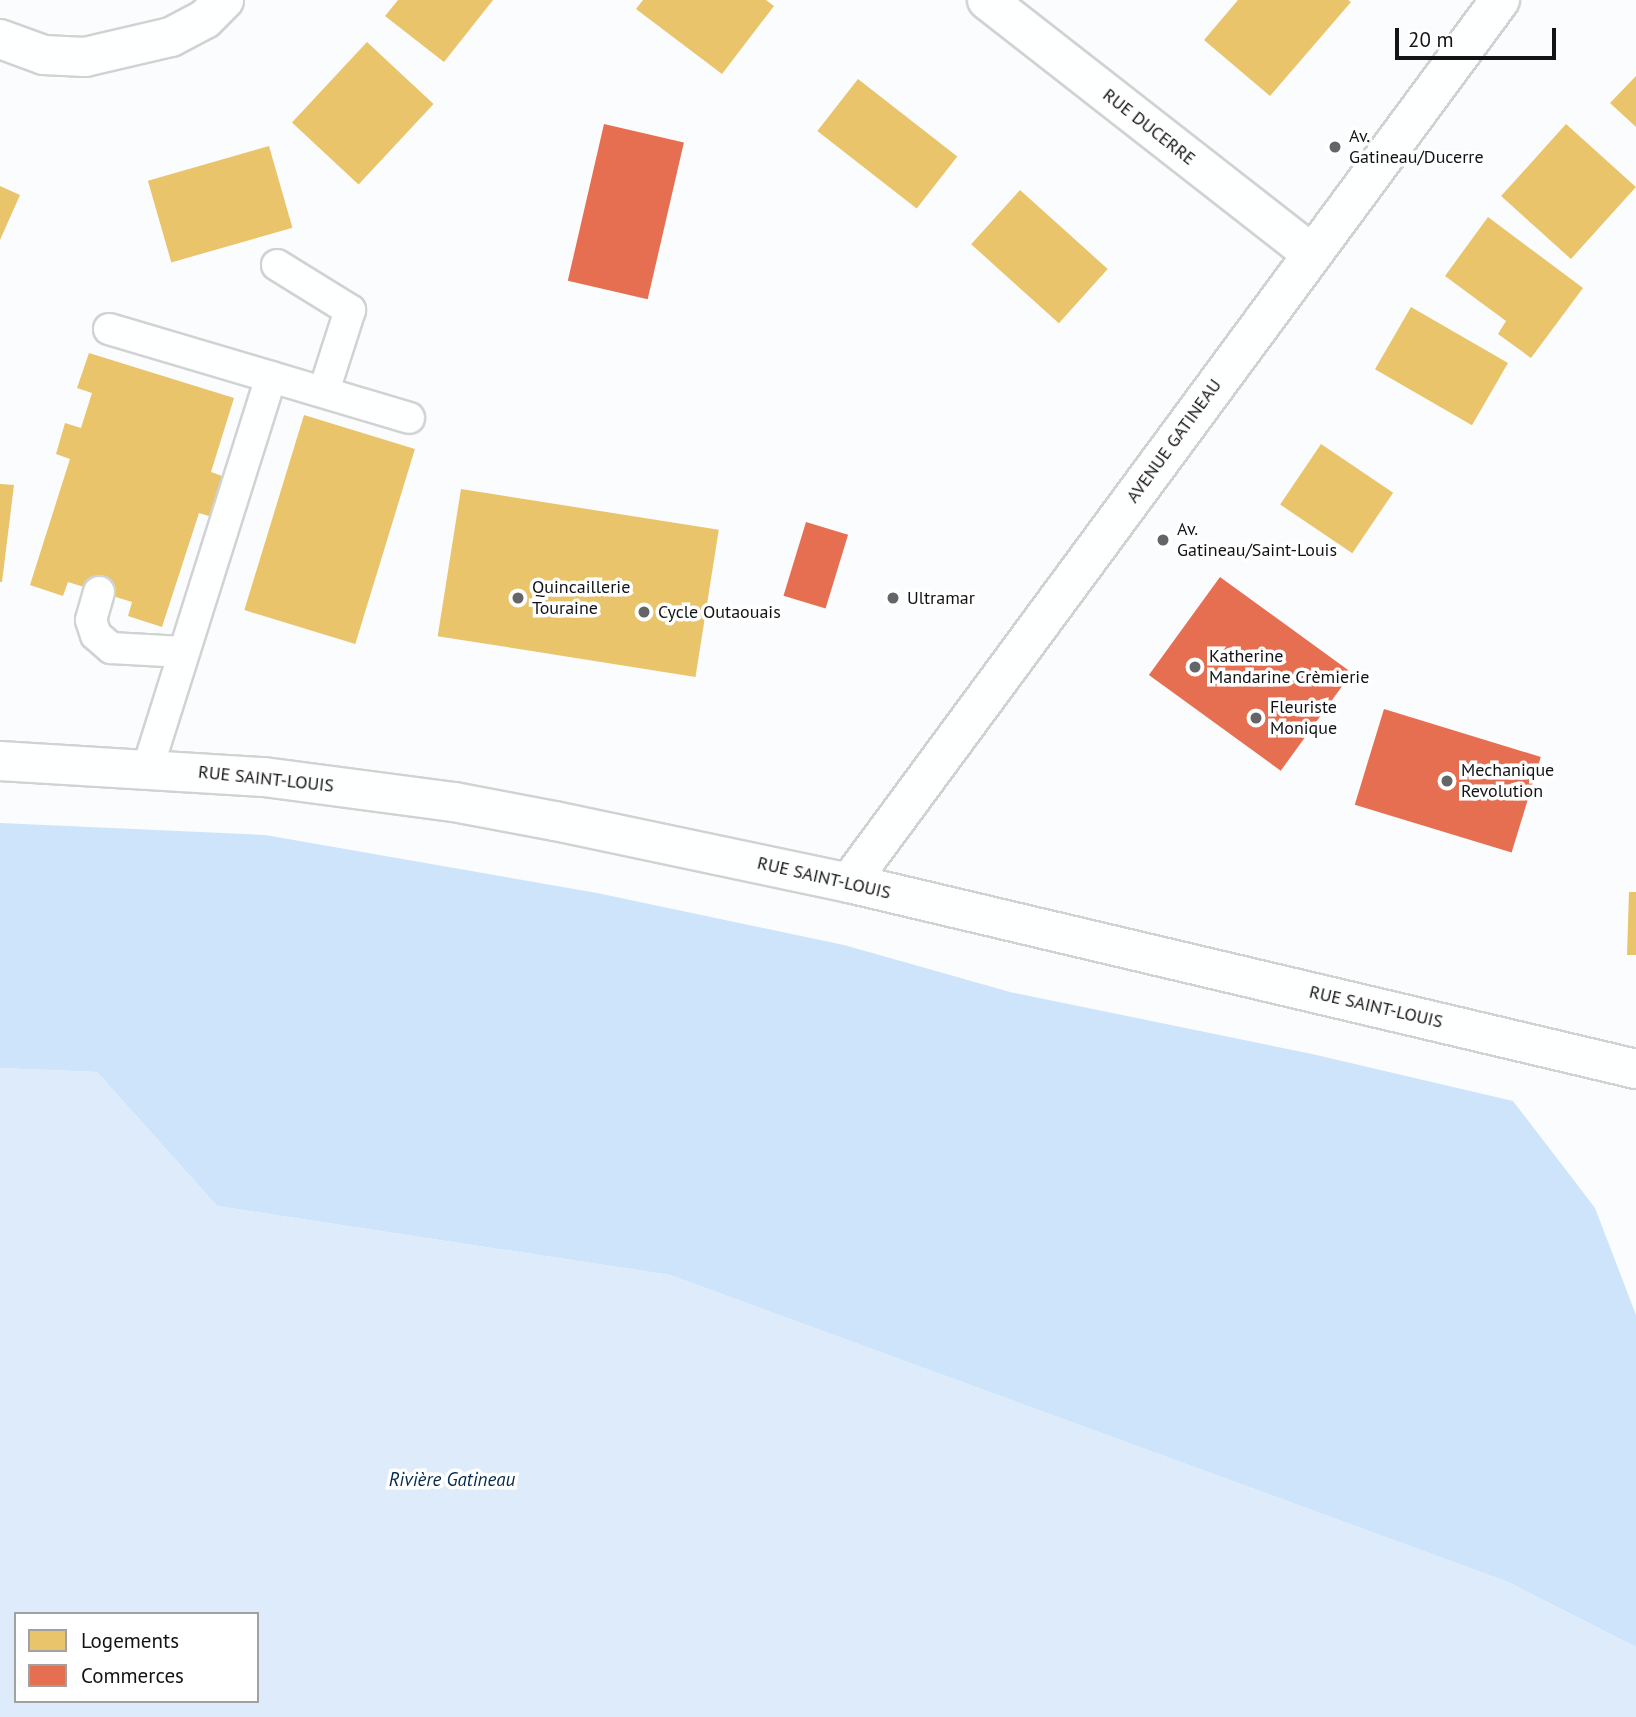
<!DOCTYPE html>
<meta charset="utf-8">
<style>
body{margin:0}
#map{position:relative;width:1636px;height:1717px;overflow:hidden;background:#fafcfe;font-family:"PT Sans",sans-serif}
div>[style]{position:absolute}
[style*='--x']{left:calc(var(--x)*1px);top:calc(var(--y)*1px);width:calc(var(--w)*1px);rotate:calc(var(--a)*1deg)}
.green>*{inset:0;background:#cde4fb}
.water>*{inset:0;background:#ddebfa}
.homes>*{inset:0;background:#e9c46a;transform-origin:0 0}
.shops>*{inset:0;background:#e76f51;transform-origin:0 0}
.roads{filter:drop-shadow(2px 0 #d0d2d4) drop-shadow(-2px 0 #d0d2d4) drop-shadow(0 2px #d0d2d4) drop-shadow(0 -2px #d0d2d4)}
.lane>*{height:30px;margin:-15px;padding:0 15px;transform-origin:15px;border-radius:15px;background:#feffff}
.street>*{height:38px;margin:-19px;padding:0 19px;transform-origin:19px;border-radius:19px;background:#feffff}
.secondary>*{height:38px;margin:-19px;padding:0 19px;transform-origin:19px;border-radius:19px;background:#feffff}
.dots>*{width:19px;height:19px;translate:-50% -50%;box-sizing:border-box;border:4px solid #fff;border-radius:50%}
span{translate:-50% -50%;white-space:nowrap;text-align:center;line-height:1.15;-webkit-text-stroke:7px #fff;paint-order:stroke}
.street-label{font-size:18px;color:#121315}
.poi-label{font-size:18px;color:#121315}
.left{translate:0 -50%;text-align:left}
.water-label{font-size:19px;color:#042b4b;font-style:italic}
.legend{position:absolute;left:14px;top:1612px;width:245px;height:91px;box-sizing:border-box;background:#fff;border:2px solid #a0a1a1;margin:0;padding:9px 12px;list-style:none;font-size:21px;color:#121315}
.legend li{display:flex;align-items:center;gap:14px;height:35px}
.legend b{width:35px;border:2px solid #a0a1a1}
.scale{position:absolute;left:1395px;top:28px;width:161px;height:32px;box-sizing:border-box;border:4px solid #121315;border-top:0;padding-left:9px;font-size:21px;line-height:24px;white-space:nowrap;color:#121315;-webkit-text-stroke:5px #fff;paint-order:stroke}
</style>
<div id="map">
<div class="green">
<i style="clip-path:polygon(0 823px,265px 835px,597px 893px,844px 945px,1010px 992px,1312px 1054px,1513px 1101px,1595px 1208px,1636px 1315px,1636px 1647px,1508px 1582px,670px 1275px,217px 1206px,97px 1072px,0 1068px)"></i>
</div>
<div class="water">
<i style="clip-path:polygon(evenodd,0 1068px,97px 1072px,217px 1206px,670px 1275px,1508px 1582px,1636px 1647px,1636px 1717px,0 1717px,0 1068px,16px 1614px,257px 1614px,257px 1701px,16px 1701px,16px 1614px)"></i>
</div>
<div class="homes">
<i style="clip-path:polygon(398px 0,493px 0,444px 62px,385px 16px)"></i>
<i style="clip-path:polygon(643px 0,766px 0,774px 6px,722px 74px,636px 9px)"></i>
<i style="clip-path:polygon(1238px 0,1348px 0,1351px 2px,1270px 96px,1204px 40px)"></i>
<i style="left:367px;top:42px;width:91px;height:110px;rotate:43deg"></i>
<i style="clip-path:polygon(1636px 76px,1636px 127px,1610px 103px)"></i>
<i style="left:858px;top:79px;width:126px;height:66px;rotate:38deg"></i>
<i style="left:1566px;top:124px;width:94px;height:97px;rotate:42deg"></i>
<i style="left:269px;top:146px;width:85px;height:126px;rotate:74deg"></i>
<i style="clip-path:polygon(0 186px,20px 195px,0 240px)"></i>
<i style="left:1020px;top:190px;width:118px;height:73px;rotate:42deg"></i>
<i style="clip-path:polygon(1488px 217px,1583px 288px,1531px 358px,1498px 334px,1506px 321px,1445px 276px)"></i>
<i style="left:1411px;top:307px;width:112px;height:72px;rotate:30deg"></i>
<i style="clip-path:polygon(89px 353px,234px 398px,211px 472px,225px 477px,212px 517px,199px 513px,162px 627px,128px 616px,132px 602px,68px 582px,63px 596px,30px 585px,70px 459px,56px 454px,65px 423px,81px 428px,92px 393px,77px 388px)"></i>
<i style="left:304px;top:415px;width:116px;height:204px;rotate:17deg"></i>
<i style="left:1321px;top:444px;width:87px;height:73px;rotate:34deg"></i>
<i style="clip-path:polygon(0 484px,14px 485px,2px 582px,0 582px)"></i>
<i style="left:461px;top:489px;width:261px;height:149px;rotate:9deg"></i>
<i style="clip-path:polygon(1629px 892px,1636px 892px,1636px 955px,1627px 955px)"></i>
</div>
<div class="shops">
<i style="left:604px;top:124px;width:82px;height:161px;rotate:13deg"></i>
<i style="left:806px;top:522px;width:44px;height:77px;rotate:17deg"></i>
<i style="left:1220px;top:577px;width:163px;height:121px;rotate:36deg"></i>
<i style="left:1384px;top:709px;width:164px;height:100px;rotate:17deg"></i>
</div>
<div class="roads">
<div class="lane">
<i style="--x:277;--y:265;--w:86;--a:31.7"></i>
<i style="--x:350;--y:310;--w:85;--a:107.8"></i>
<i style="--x:109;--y:329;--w:169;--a:16.5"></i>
<i style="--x:271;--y:377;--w:410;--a:107.5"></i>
<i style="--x:271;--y:377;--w:144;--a:16.5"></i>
<i style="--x:99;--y:592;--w:29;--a:106"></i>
<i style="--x:91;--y:620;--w:16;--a:72"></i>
<i style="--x:96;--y:635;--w:20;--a:41"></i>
<i style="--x:111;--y:648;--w:72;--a:3.2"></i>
</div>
<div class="street">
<i style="--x:987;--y:0;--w:411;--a:38"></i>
<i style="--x:0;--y:39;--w:47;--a:20"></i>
<i style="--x:44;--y:55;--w:41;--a:2.8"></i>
<i style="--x:85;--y:57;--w:88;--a:-13.1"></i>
<i style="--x:171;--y:37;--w:38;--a:-28"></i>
<i style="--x:205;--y:19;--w:27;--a:-45"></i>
</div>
<div class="secondary">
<i style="--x:0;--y:761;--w:264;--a:3.5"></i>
<i style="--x:264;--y:777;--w:192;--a:7.5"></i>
<i style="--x:454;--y:802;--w:103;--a:10.7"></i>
<i style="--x:555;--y:821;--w:300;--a:11.9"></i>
<i style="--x:849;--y:883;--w:809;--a:13.3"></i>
<i style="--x:849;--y:883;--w:1097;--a:-53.6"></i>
</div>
</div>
<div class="dots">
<i style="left:1335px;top:147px;background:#636567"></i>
<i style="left:1163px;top:540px;background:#636567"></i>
<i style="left:518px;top:598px;background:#636567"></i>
<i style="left:893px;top:598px;background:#636567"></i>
<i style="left:644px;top:612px;background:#636567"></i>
<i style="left:1195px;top:667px;background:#636567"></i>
<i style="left:1256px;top:718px;background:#636567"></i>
<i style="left:1447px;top:781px;background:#636567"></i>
</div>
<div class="street-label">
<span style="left:1149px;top:127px;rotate:38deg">RUE DUCERRE</span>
<span style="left:1174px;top:441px;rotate:-54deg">AVENUE GATINEAU</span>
<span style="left:266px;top:779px;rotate:6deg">RUE SAINT-LOUIS</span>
<span style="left:824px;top:878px;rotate:13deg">RUE SAINT-LOUIS</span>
<span style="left:1376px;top:1007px;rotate:13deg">RUE SAINT-LOUIS</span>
</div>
<div class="poi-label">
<span class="left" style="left:1349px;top:147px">Av.<br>Gatineau/Ducerre</span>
<span class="left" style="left:1177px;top:540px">Av.<br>Gatineau/Saint-Louis</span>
<span class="left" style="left:532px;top:598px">Quincaillerie<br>Touraine</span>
<span class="left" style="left:907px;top:598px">Ultramar</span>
<span class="left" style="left:658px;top:612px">Cycle Outaouais</span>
<span class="left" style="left:1209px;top:667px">Katherine<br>Mandarine Crèmierie</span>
<span class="left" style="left:1270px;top:718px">Fleuriste<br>Monique</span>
<span class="left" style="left:1461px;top:781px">Mechanique<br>Revolution</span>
</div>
<div class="water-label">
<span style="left:452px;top:1480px">Rivière Gatineau</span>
</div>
<ul class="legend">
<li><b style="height:19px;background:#e9c46a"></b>Logements</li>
<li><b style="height:19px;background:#e76f51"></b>Commerces</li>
</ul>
<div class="scale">20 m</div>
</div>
